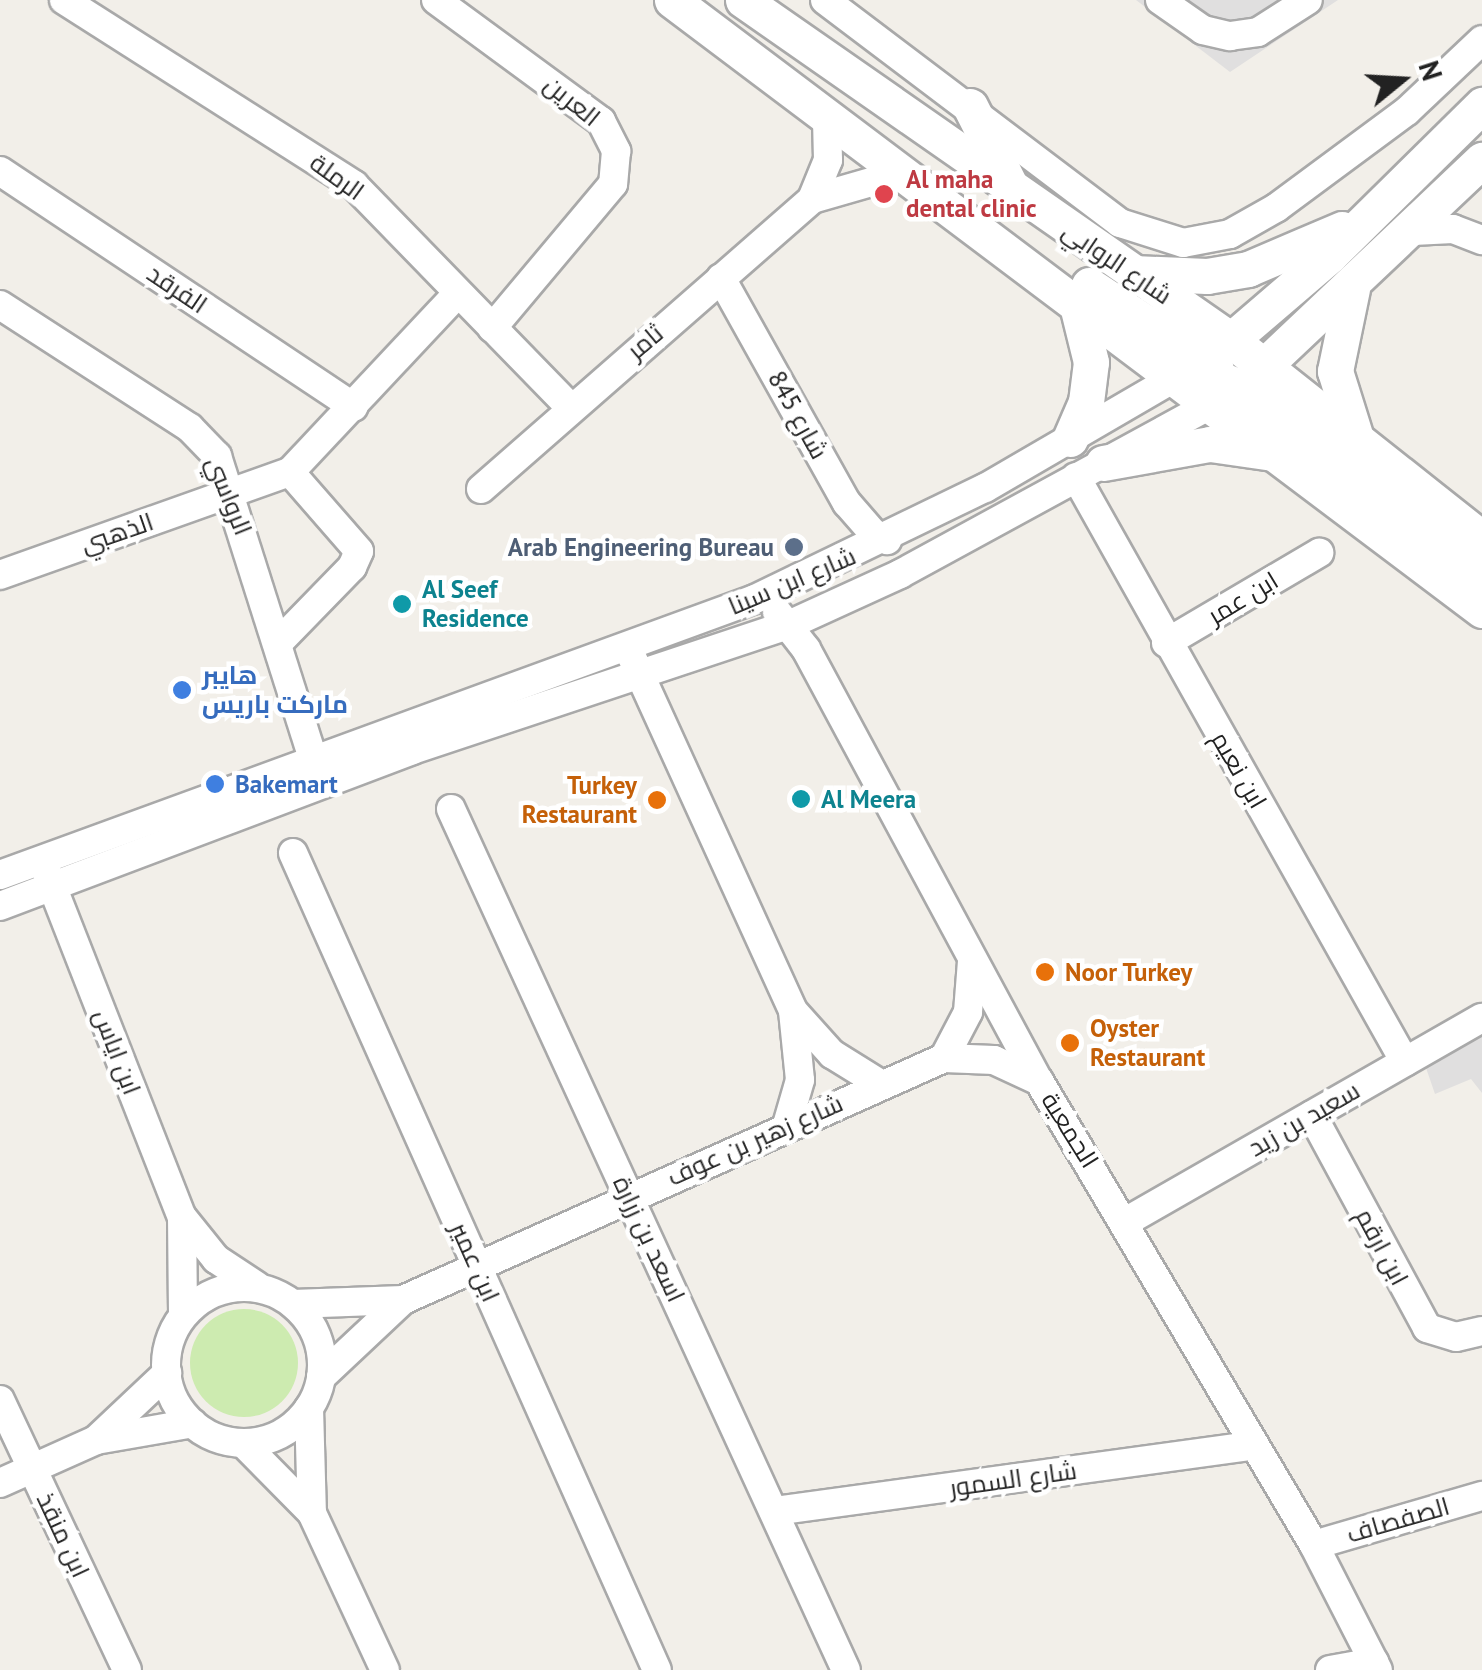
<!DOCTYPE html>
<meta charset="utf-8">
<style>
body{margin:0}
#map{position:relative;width:1482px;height:1670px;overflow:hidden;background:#f2efe9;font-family:"PT Sans",Cairo,sans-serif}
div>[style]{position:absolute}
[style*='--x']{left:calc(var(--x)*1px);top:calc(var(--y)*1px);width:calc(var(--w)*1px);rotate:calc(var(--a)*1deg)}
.residential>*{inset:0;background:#e0dfdf}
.grass>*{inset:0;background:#cdebb0}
.round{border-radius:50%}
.roads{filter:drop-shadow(2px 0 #a9a9a9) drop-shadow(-2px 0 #a9a9a9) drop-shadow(0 2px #a9a9a9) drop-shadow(0 -2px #a9a9a9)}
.minor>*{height:28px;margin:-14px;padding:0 14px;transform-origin:14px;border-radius:14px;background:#fff}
.minor>.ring{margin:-14px;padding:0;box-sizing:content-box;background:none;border:28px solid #fff;border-radius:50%}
.tertiary>*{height:35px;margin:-17.5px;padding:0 17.5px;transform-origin:17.5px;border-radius:17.5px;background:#fff}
.dots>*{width:28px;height:28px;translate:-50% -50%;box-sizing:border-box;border:5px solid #fff;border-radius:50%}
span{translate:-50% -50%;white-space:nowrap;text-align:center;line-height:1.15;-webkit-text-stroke:9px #fff;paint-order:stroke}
.street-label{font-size:25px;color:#222}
.health-label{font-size:25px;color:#be3a42;font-weight:700}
.left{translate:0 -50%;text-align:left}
.service-label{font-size:25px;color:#4e5e75;font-weight:700}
.right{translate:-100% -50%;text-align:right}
.culture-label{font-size:25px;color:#0d838f;font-weight:700}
.shop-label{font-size:25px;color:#366cbe;font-weight:700}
.food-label{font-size:25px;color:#c56008;font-weight:700}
.north{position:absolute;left:1352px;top:30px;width:100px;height:100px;-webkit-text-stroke:8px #fff;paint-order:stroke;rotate:72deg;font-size:28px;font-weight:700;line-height:40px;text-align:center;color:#222}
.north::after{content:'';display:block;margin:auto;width:35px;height:45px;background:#222;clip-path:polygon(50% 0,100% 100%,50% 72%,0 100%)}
</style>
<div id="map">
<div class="residential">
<i style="clip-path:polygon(1136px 0,1338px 0,1230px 72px)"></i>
<i style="clip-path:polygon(1482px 1035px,1482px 1093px,1471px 1079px,1435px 1094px,1425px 1065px)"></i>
</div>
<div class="grass">
<i class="round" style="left:190px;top:1309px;width:108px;height:108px"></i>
</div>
<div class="roads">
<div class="minor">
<i style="--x:64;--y:0;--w:344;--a:32.5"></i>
<i style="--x:354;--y:185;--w:308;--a:45.8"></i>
<i style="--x:436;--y:0;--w:205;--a:36.3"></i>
<i style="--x:601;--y:121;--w:34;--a:63"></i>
<i style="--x:616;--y:151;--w:33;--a:95"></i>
<i style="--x:613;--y:184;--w:188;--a:130"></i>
<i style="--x:825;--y:0;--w:370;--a:37.1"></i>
<i style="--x:1120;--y:223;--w:66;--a:17.6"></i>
<i style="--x:1183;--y:243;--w:48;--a:-10.8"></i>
<i style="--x:1230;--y:234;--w:53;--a:-29.5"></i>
<i style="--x:1276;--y:208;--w:163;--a:-36.5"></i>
<i style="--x:1407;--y:111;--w:103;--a:-43.4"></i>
<i style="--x:1160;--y:0;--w:52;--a:34.9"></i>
<i style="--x:1203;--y:30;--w:28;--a:13"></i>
<i style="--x:1230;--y:36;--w:28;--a:-8"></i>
<i style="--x:1258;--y:32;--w:59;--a:-32.6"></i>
<i style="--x:0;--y:171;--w:425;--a:33.7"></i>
<i style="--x:812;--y:199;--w:42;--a:-67.7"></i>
<i style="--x:828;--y:160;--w:42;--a:-91.4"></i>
<i style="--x:1413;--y:231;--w:40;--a:-2.9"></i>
<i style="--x:1453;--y:229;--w:31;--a:21"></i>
<i style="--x:721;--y:278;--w:258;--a:60.8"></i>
<i style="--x:847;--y:503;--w:40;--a:49"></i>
<i style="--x:873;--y:533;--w:16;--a:27"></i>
<i style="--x:0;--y:305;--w:226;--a:32.9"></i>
<i style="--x:190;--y:428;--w:39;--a:46"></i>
<i style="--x:217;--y:456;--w:331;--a:72.4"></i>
<i style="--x:1076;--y:477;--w:671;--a:60.65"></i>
<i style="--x:481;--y:489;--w:440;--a:-41.2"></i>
<i style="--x:812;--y:199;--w:94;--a:-16.1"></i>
<i style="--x:0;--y:575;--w:308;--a:-19.6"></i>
<i style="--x:290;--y:472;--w:244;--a:-46.8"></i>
<i style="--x:777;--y:612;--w:47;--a:51.9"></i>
<i style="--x:806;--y:649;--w:491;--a:61.7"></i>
<i style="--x:1039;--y:1081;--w:539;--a:59.35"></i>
<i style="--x:1314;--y:1545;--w:140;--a:62.9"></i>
<i style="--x:279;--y:642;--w:105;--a:-45.8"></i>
<i style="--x:352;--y:567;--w:17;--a:-66"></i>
<i style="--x:359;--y:551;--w:105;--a:-131.1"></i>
<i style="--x:1166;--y:643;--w:178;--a:-30.5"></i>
<i style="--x:631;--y:655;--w:391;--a:65.5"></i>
<i style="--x:793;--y:1011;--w:69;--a:84.2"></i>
<i style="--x:800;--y:1080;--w:47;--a:106.1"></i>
<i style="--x:451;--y:809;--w:947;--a:65.36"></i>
<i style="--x:293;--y:853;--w:894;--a:65.99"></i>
<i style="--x:47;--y:873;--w:370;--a:68.6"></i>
<i style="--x:182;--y:1217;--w:98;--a:89.4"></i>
<i style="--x:0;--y:875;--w:804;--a:-20.08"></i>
<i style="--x:755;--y:599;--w:255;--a:-25.8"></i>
<i style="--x:985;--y:488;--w:221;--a:-30.2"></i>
<i style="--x:0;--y:906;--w:441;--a:-20.7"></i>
<i style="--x:412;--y:750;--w:399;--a:-18.4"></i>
<i style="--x:791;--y:624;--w:120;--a:-24.6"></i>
<i style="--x:900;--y:574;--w:357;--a:-28.6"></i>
<i style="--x:794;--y:1012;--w:57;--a:47.9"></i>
<i style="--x:832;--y:1054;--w:59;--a:31.8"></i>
<i style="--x:944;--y:1058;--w:52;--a:-62.4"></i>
<i style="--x:968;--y:1012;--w:51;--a:-85.5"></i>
<i style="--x:1312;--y:1115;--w:242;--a:61.6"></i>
<i style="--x:1427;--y:1328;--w:30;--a:17"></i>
<i style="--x:1456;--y:1337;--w:27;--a:-13"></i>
<i style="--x:183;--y:1218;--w:53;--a:51.2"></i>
<i style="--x:216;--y:1259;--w:49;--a:33.4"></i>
<i style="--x:1127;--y:1221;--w:409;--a:-29.8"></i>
<i class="ring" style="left:166px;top:1287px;width:128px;height:128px"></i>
<i style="--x:293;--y:1304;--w:110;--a:-2.1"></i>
<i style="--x:321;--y:1377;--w:112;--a:-43.2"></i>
<i style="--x:403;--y:1300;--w:593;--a:-24.1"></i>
<i style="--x:944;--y:1058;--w:50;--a:2.3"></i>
<i style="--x:994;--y:1060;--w:50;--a:25"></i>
<i style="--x:0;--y:1400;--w:298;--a:64.8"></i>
<i style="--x:309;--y:1408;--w:105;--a:88.4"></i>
<i style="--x:96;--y:1440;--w:98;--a:-43.3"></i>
<i style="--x:243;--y:1443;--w:98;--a:45.4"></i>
<i style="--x:312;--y:1513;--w:173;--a:65.1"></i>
<i style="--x:0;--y:1483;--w:105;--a:-24.1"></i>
<i style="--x:96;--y:1440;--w:98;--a:-9.9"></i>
<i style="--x:775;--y:1511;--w:481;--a:-7.8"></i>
<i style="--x:1314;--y:1545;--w:175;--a:-16.3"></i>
<i style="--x:1330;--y:1670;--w:45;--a:-10.3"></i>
</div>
<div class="tertiary">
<i style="--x:672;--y:0;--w:1014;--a:36.98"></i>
<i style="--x:743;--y:0;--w:595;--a:34.87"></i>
<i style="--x:1231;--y:340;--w:320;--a:38.4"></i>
<i style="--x:970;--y:106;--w:93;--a:63.2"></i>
<i style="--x:1133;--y:273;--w:74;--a:2.3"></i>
<i style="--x:1207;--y:276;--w:42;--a:-9.7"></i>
<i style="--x:1248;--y:269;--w:102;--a:-23.1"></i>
<i style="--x:1089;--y:285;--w:152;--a:33.5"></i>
<i style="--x:1352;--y:289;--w:84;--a:101.7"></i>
<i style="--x:1335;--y:371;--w:73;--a:72.6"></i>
<i style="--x:1176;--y:377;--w:66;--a:-33.9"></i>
<i style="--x:1231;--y:340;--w:130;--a:-40.6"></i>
<i style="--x:1330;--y:255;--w:214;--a:-44.6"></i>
<i style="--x:1176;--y:377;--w:34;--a:-3"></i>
<i style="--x:1210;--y:375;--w:32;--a:22"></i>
<i style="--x:1240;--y:387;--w:306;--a:37.8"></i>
<i style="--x:1248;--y:381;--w:322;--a:-43.4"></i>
<i style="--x:1070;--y:439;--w:40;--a:-66.6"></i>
<i style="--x:1086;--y:402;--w:40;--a:-82.9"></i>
<i style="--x:1091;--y:362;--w:59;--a:-103.8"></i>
<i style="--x:1103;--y:463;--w:109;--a:-10.1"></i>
<i style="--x:1210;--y:444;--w:65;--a:8"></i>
</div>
</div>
<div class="dots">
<i style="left:884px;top:194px;background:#e0444e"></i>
<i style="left:794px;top:547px;background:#5c6f8a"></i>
<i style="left:402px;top:604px;background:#0f9aa8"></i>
<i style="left:182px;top:690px;background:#3f7fe0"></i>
<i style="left:215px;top:784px;background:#3f7fe0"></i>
<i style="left:801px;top:799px;background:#0f9aa8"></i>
<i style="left:657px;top:800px;background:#e8710a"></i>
<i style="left:1045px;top:972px;background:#e8710a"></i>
<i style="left:1070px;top:1043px;background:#e8710a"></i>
</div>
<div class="street-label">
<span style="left:572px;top:101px;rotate:39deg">العرين</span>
<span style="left:337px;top:177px;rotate:36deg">الرملة</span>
<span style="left:1117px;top:263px;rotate:34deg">شارع الروابي</span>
<span style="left:177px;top:289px;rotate:34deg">الفرقد</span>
<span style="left:645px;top:342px;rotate:-40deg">ثامر</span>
<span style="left:798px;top:415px;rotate:61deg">شارع 845</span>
<span style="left:229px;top:496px;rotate:68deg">الرواسي</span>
<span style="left:117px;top:533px;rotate:-19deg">الذهبي</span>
<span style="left:792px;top:581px;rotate:-23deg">شارع ابن سينا</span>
<span style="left:1243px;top:598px;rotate:-31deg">ابن عمر</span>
<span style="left:1239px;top:770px;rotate:60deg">ابن نعيم</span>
<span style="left:117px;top:1052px;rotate:69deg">ابن اياس</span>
<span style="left:1304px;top:1119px;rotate:-30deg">سعيد بن زيد</span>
<span style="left:1070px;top:1130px;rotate:58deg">الجمعية</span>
<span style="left:755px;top:1140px;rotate:-24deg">شارع زهير بن عوف</span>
<span style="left:649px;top:1239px;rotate:65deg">اسعد بن زرارة</span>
<span style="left:1382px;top:1247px;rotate:62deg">ابن ارقم</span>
<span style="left:475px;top:1262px;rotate:66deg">ابن عمير</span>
<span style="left:1013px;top:1479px;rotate:-8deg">شارع السمور</span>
<span style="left:1398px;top:1520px;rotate:-16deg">الصفصاف</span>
<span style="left:63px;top:1535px;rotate:65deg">ابن منقذ</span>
</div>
<div class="health-label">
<span class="left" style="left:906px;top:194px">Al maha<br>dental clinic</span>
</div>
<div class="service-label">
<span class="right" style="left:774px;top:547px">Arab Engineering Bureau</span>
</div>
<div class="culture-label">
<span class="left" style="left:422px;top:604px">Al Seef<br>Residence</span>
<span class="left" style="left:821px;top:799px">Al Meera</span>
</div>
<div class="shop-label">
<span class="left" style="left:202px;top:690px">هايبر<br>ماركت باريس</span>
<span class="left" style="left:235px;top:784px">Bakemart</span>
</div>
<div class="food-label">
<span class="right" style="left:637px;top:800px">Turkey<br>Restaurant</span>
<span class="left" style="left:1065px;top:972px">Noor Turkey</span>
<span class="left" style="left:1090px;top:1043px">Oyster<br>Restaurant</span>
</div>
<div class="north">N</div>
</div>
